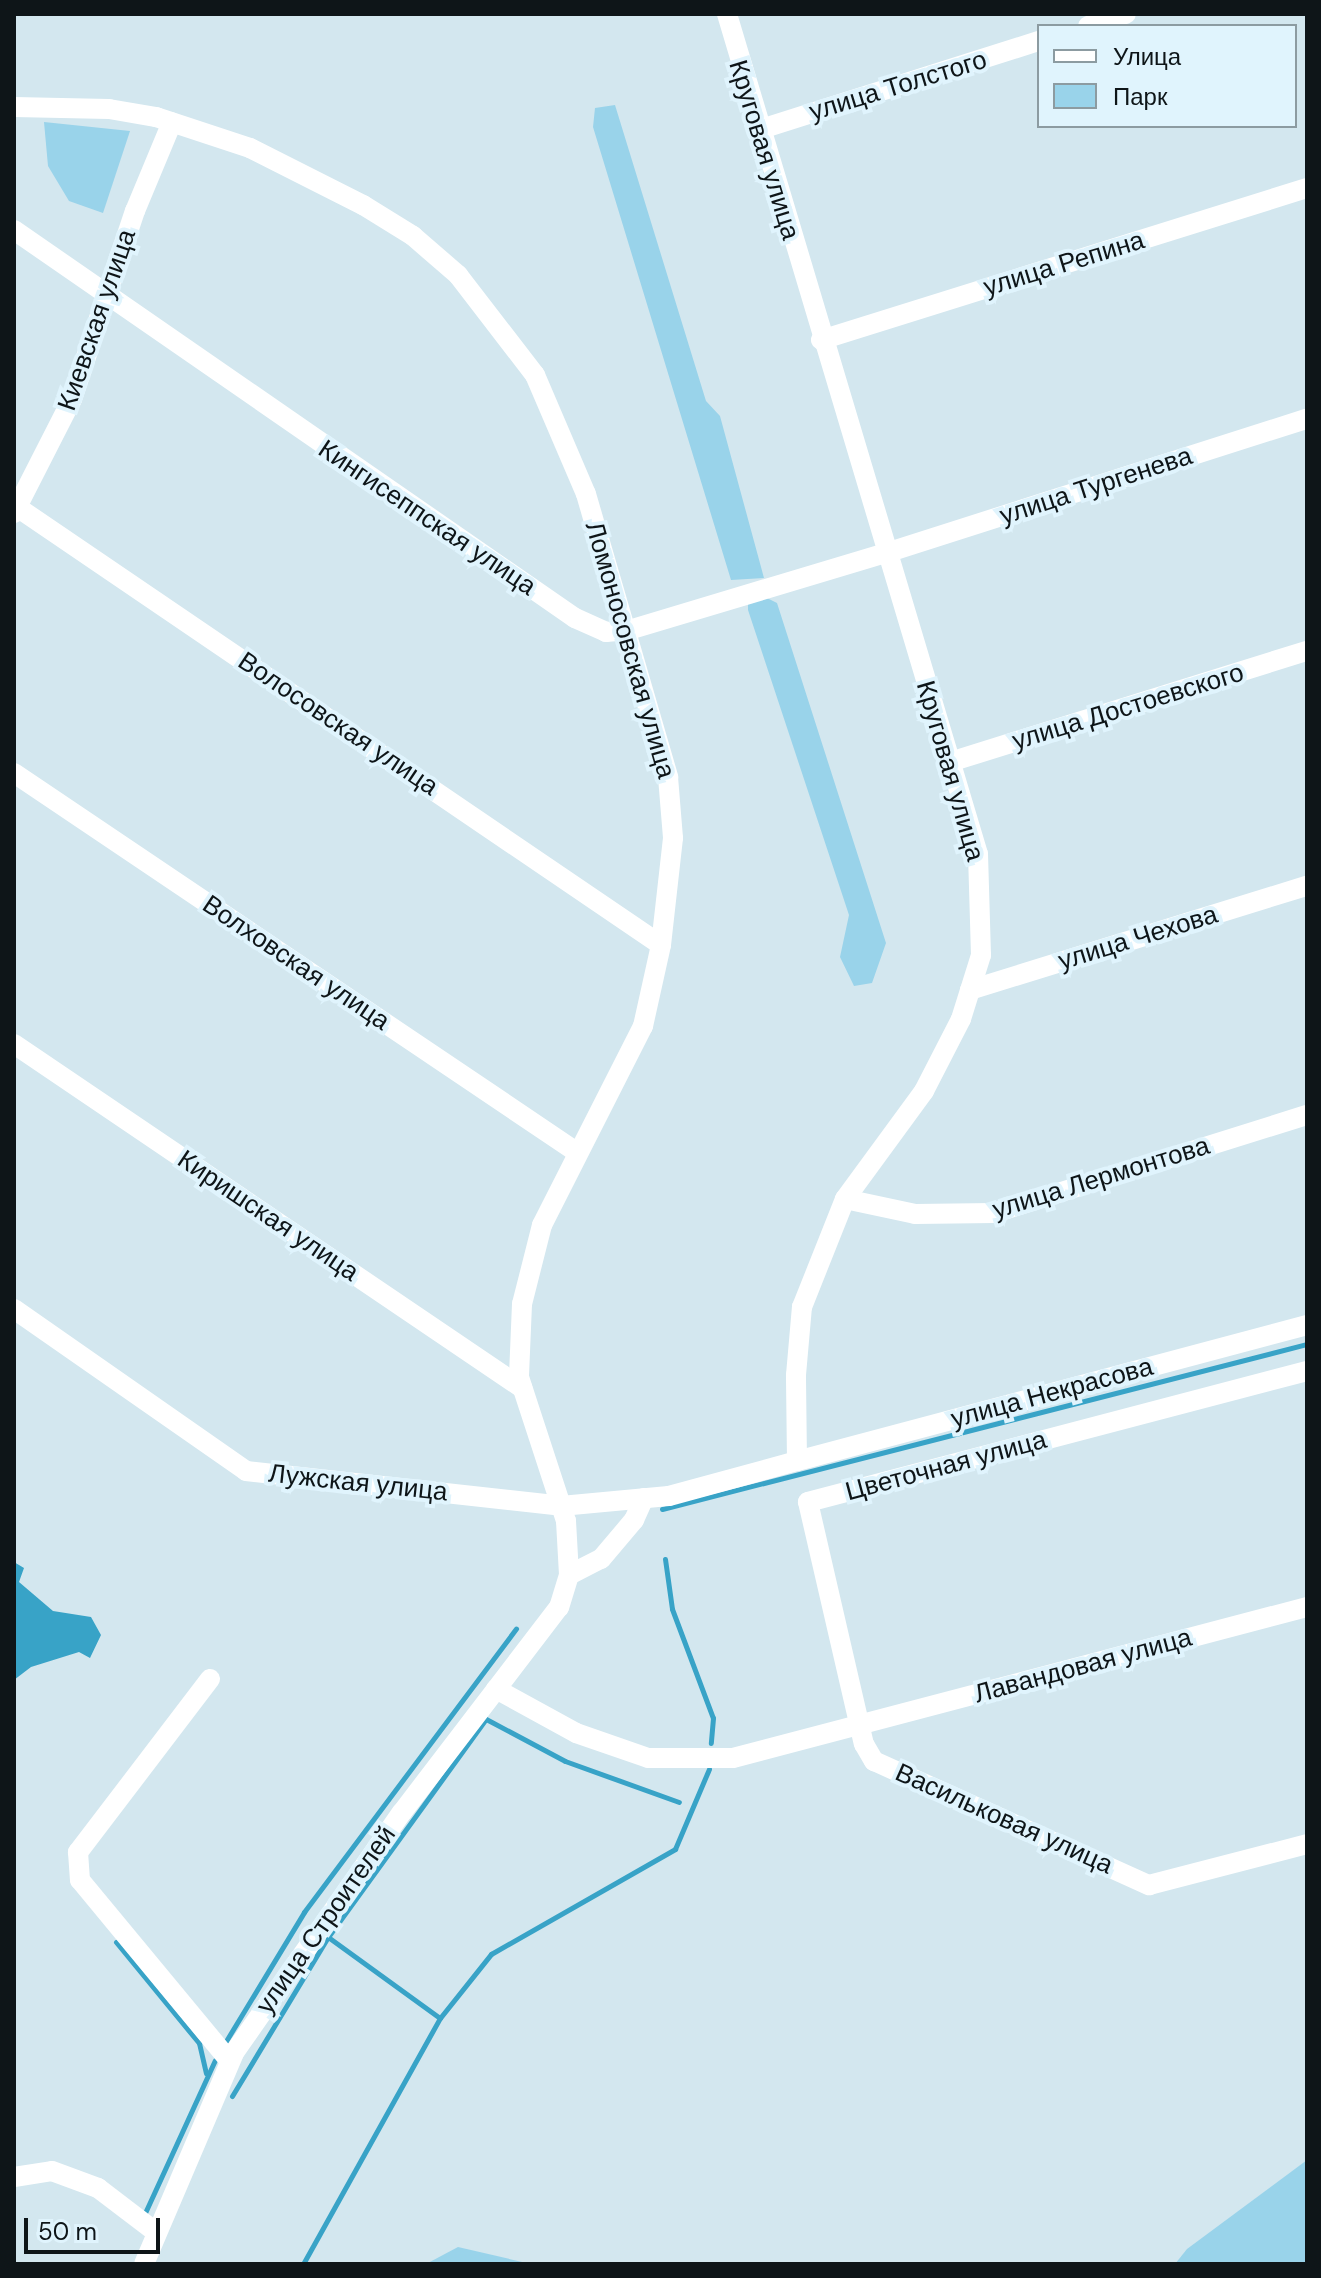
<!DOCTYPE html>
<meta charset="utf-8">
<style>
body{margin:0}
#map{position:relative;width:1321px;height:2278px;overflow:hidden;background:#d3e7ef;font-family:"DM Sans",sans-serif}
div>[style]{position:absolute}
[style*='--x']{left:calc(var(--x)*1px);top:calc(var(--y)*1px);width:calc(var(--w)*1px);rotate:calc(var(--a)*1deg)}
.green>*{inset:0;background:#99d3ea}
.water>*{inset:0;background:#38a3c7}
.stream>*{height:5px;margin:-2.5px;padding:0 2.5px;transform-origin:2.5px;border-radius:2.5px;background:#38a3c7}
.street>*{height:20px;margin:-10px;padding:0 10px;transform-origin:10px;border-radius:10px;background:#fff}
span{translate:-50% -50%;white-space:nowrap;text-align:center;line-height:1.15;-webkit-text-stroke:8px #e0f4fd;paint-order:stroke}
.street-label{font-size:26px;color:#0e1518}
.frame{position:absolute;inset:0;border:16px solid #0e1518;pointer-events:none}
.legend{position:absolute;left:1037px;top:24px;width:260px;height:104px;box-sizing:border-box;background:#e0f4fd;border:2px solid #8c9ba1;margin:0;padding:10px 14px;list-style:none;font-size:24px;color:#0e1518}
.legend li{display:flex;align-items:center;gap:16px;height:40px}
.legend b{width:40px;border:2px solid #8c9ba1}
.scale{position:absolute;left:24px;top:2218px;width:136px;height:36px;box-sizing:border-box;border:4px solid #0e1518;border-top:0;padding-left:10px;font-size:24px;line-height:28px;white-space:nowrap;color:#0e1518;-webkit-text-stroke:6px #e0f4fd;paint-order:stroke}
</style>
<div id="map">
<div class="green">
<i style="clip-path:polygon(615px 105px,706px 401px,720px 416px,764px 578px,731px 580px,593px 127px,595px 108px)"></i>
<i style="clip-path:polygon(44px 122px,130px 131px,103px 213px,69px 201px,48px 166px)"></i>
<i style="clip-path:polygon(767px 598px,777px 603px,886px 943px,872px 983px,854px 986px,840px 957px,849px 915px,748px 610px,748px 603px)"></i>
<i style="clip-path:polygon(1307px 2160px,1307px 2264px,1175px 2264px,1187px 2249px)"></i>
<i style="clip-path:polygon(458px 2247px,531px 2264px,426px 2264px)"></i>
</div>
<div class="water">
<i style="clip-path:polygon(14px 1562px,24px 1568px,19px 1582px,53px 1611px,91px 1617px,101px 1635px,90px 1658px,79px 1652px,31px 1667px,14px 1680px)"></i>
</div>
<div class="stream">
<i style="--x:662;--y:1509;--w:666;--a:-14.35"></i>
<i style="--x:665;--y:1559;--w:50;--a:82"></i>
<i style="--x:672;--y:1609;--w:116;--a:69.4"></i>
<i style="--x:713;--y:1718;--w:25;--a:95"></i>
<i style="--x:328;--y:1937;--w:138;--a:35.9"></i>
<i style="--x:116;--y:1942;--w:131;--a:50.6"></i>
<i style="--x:199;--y:2043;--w:31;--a:77"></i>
<i style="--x:226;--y:2041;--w:151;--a:-58.8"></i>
<i style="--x:304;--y:1912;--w:354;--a:-53.2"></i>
<i style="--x:232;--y:2096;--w:186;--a:-58.9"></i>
<i style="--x:328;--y:1937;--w:269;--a:-54.1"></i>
<i style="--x:486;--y:1719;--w:89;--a:28"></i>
<i style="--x:565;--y:1761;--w:121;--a:19.8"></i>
<i style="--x:144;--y:2215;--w:170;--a:-65.4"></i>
<i style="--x:303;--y:2264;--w:282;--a:-60.9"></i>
<i style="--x:440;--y:2018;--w:82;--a:-51.4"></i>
<i style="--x:491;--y:1954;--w:212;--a:-29.7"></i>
<i style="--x:675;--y:1849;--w:87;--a:-67"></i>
</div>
<div class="street">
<i style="--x:1088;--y:26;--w:40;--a:-18"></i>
<i style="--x:14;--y:107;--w:95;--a:1.2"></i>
<i style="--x:109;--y:109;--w:48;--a:9.7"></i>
<i style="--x:156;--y:117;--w:99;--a:18.3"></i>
<i style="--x:250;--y:148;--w:127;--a:26.8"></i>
<i style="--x:363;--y:205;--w:59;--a:31.8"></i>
<i style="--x:413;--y:236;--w:60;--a:40.9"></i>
<i style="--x:458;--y:275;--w:126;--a:52.4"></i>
<i style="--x:535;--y:375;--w:129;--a:66.8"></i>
<i style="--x:586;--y:494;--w:295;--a:73.8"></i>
<i style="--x:668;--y:777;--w:61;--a:85.3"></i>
<i style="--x:673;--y:838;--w:108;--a:96.4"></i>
<i style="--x:661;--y:945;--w:83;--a:102.5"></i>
<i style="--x:643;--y:1026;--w:223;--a:116.9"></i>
<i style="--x:542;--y:1225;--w:81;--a:104.2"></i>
<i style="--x:522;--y:1304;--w:73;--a:92.4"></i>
<i style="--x:519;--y:1377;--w:151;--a:71.9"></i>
<i style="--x:566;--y:1521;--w:54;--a:86.8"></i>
<i style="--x:569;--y:1575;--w:34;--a:107"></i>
<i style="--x:559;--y:1607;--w:258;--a:127.4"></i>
<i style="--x:402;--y:1812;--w:294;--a:124.9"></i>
<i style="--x:234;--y:2053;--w:229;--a:113.1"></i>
<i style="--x:758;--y:130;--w:295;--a:-17.6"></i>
<i style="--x:14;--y:230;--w:682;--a:34.67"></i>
<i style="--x:575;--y:618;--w:34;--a:24"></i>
<i style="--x:606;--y:632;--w:23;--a:-5"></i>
<i style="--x:629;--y:630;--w:268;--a:-16.7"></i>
<i style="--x:886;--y:553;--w:442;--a:-17.7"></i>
<i style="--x:821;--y:340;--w:509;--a:-17.37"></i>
<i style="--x:14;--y:505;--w:782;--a:34.22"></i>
<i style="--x:14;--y:513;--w:128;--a:-63"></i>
<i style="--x:72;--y:399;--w:198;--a:-71.5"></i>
<i style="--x:135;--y:211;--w:96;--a:-67.4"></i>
<i style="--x:950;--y:762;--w:374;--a:-17.3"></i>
<i style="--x:14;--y:773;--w:680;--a:33.97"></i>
<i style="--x:970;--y:990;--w:353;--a:-17.2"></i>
<i style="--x:14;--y:1044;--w:614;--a:34.1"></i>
<i style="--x:845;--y:1199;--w:72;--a:12.1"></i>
<i style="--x:915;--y:1214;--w:79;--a:-0.7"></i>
<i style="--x:994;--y:1213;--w:328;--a:-17.4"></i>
<i style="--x:14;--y:1309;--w:283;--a:34.9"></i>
<i style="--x:246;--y:1471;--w:317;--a:6.3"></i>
<i style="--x:561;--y:1506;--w:108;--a:-5.3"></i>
<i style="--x:669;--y:1496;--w:133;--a:-15.3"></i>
<i style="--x:797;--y:1461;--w:86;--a:-90.7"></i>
<i style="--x:796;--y:1375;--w:68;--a:-85"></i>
<i style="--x:802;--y:1307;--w:116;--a:-68.3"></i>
<i style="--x:845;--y:1199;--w:134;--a:-53.8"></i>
<i style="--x:924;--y:1091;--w:81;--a:-62.8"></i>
<i style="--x:961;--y:1019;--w:67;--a:-72.6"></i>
<i style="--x:981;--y:955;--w:101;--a:-91.7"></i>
<i style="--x:978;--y:854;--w:877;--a:-106.64"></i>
<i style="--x:1307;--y:1371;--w:516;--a:165.29"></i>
<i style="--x:808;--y:1502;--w:248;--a:77"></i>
<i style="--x:864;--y:1744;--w:20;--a:60"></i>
<i style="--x:874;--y:1761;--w:302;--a:24.3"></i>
<i style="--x:1149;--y:1885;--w:163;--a:-14.5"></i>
<i style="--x:797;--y:1461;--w:528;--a:-14.93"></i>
<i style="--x:569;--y:1575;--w:36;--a:-27"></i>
<i style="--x:601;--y:1559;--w:51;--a:-49.8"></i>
<i style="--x:634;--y:1520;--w:24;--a:-66"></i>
<i style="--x:210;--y:1679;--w:218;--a:127.3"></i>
<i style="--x:78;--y:1852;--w:28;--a:86"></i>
<i style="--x:80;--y:1880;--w:235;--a:50.4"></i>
<i style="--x:496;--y:1689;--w:91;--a:28.8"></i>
<i style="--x:576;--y:1733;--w:76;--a:19.1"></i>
<i style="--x:648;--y:1758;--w:85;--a:0"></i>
<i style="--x:733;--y:1758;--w:594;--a:-14.74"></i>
<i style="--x:14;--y:2177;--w:38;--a:-9"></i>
<i style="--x:52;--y:2171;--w:49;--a:20.3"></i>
<i style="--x:98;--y:2188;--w:74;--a:37.3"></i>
</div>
<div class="street-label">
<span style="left:898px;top:86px;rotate:-17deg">улица Толстого</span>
<span style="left:764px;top:150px;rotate:73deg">Круговая улица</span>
<span style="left:1064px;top:264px;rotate:-17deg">улица Репина</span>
<span style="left:97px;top:320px;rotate:-71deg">Киевская улица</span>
<span style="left:1096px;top:486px;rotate:-18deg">улица Тургенева</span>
<span style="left:427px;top:518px;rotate:34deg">Кингисеппская улица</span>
<span style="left:630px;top:650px;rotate:74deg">Ломоносовская улица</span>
<span style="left:1128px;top:707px;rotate:-17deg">улица Достоевского</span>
<span style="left:338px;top:724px;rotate:34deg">Волосовская улица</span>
<span style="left:950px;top:771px;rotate:74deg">Круговая улица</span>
<span style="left:1138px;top:938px;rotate:-17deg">улица Чехова</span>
<span style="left:296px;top:963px;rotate:34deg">Волховская улица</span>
<span style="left:1101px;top:1178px;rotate:-17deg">улица Лермонтова</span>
<span style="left:268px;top:1216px;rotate:34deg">Киришская улица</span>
<span style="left:1052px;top:1393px;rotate:-15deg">улица Некрасова</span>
<span style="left:946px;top:1466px;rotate:-15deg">Цветочная улица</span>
<span style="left:358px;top:1483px;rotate:6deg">Лужская улица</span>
<span style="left:1083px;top:1666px;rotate:-15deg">Лавандовая улица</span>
<span style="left:1004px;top:1819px;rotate:24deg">Васильковая улица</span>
<span style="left:326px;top:1920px;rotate:-55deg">улица Строителей</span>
</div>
<div class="frame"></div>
<ul class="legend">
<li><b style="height:10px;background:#fff"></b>Улица</li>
<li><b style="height:22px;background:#99d3ea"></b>Парк</li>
</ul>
<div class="scale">50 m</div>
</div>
